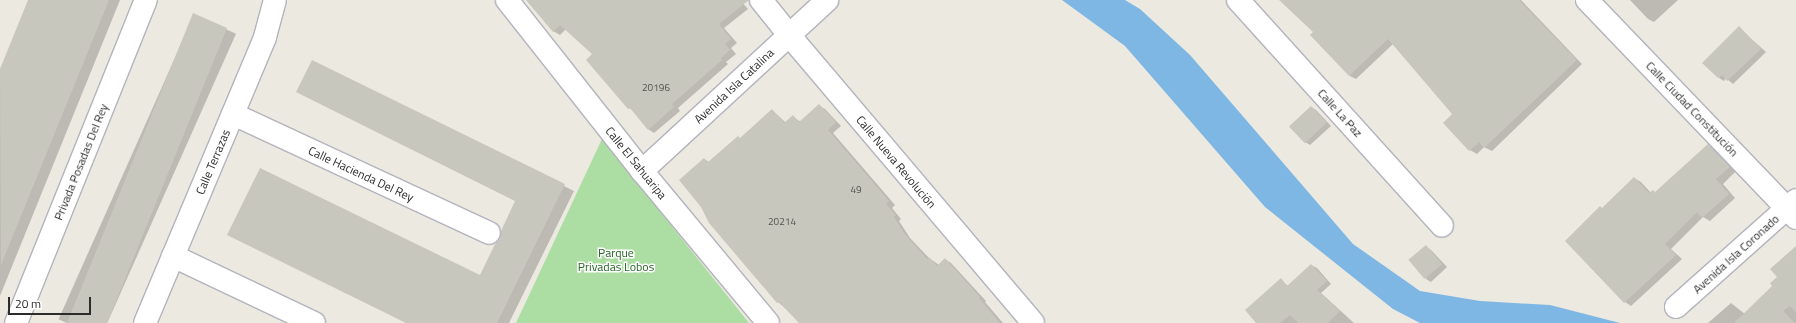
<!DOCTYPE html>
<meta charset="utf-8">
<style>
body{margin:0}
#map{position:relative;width:1796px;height:323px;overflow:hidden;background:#ece9e0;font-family:"Titillium Web",sans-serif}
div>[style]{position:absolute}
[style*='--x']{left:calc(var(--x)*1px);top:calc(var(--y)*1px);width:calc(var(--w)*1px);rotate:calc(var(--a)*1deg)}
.green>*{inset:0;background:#acdda2}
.water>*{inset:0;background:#7eb7e3}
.shadow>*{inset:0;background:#0003;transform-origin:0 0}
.building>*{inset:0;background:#c8c7be;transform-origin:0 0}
.roads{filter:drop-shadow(1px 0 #b3b3be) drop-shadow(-1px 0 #b3b3be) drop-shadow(0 1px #b3b3be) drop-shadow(0 -1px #b3b3be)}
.street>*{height:22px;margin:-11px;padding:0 11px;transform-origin:11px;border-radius:11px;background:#fff}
.secondary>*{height:22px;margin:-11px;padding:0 11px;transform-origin:11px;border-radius:11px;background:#fff}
span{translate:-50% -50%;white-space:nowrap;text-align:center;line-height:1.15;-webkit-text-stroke:3px #fff;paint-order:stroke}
.number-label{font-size:10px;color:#535350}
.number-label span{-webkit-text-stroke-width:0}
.street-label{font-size:12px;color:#2c2c2c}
.park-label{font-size:12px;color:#246322}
.scale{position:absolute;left:8px;top:297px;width:83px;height:18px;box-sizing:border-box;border:2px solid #2c2c2c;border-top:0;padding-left:5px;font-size:12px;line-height:14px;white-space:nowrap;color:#2c2c2c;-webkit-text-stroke:3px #fff;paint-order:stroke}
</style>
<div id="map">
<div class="green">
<i style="clip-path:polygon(602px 139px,749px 323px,516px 323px)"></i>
</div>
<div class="water">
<i style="clip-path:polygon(1062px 0,1125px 0,1140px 9px,1190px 55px,1353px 244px,1420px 291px,1480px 301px,1550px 305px,1620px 323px,1420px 323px,1393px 309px,1265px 207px,1125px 46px)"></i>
</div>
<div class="shadow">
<i style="clip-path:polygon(30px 0,120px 0,0 296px,0 73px)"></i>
<i style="clip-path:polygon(527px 0,740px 0,748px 9px,724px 28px,737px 43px,731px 48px,736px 54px,726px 62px,728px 64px,678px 108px,680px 111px,654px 133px,648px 129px,634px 111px,629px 108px,594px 54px,566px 29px,560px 35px,553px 31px)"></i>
<i style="clip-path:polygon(1403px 0,1521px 0,1582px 64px,1492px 151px,1484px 147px,1477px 154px,1470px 150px,1444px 123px,1454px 114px,1393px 44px,1356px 79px,1350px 76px,1311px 35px)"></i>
<i style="clip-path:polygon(1630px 0,1678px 0,1654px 22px,1648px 19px)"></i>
<i style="left:194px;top:15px;width:46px;height:333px;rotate:24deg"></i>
<i style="clip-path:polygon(1739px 28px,1766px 52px,1733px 84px,1726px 78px,1724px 81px,1719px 78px)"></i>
<i style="clip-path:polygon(313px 61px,574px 191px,509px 323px,407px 323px,481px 277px,501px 239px,516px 201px,297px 92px)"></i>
<i style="clip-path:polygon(819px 106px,825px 109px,841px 126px,833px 133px,895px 205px,892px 208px,901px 219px,899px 221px,910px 238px,929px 258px,939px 265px,945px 259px,951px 263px,986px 301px,985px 302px,1003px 323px,802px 323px,778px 302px,704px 159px,709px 162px,741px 139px,772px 110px,786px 123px,793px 117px,801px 122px)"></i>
<i style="clip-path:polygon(1311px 107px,1316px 110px,1331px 126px,1310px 145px,1305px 142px,1290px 126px)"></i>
<i style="clip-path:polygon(1708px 145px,1715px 149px,1736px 171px,1723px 184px,1735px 198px,1710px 221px,1703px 217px,1671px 249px,1682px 259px,1631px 306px,1625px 302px,1603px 209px,1634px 178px,1641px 182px,1651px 193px,1656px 193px)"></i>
<i style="clip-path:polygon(1426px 247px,1431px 250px,1447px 267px,1431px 282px,1426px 279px)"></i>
<i style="clip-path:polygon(1796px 254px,1796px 323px,1708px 323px,1731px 303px,1745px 314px,1773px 286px)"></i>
<i style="clip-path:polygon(1311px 265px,1317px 268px,1331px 284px,1321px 293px,1354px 323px,1258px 323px,1281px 280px,1288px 286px)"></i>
</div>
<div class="building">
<i style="clip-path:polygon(28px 0,109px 0,1px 265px,0 69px)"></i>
<i style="clip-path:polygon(526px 0,749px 0,719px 24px,731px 39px,725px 44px,730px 50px,721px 58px,722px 60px,672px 104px,674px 107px,648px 130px,630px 108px,628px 109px,586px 60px,592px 54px,560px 25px,553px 32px)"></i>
<i style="clip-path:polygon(1279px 0,1519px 0,1577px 60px,1484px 148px,1479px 142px,1469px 151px,1443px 123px,1452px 114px,1388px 39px,1349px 76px,1310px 35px,1313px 32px)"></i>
<i style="clip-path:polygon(193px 13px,227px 28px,134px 257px,107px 323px,67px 323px)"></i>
<i style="clip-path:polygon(1739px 26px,1761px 49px,1727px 81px,1722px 75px,1718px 78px,1702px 63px)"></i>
<i style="clip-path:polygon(312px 60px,565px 184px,497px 323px,406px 323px,227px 235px,260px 168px,480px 275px,495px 244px,500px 239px,501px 231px,515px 201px,296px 92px)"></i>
<i style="clip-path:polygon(819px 104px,836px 122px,828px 130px,889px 201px,886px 204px,896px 215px,894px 217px,904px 233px,927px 259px,929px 257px,937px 266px,945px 258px,980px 297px,979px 298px,1000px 323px,799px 323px,779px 302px,777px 303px,709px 223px,701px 207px,679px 180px,704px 158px,708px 162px,738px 136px,740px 138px,772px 109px,784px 123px,793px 115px,799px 122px)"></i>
<i style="left:1311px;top:106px;width:23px;height:30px;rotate:47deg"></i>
<i style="clip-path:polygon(1708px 144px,1730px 167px,1716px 179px,1729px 194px,1702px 218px,1697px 212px,1665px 244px,1676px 255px,1624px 303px,1565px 241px,1600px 206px,1602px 208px,1634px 177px,1649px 193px,1653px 190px,1655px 192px)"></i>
<i style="left:1426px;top:245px;width:25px;height:23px;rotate:50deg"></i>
<i style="clip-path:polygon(1796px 246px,1796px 313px,1790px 306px,1783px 311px,1795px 323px,1734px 323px,1772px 286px,1770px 283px,1777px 277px,1770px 269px)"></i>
<i style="clip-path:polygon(1311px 264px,1327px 281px,1317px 290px,1340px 311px,1328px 323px,1298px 323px,1290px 315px,1280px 323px,1256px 323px,1245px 310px,1281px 278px,1287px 286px)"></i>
</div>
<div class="roads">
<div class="street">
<i style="--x:507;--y:0;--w:218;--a:51.7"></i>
<i style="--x:642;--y:171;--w:197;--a:50.3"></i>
<i style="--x:761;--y:0;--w:45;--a:51.3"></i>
<i style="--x:789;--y:35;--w:377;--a:49.7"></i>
<i style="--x:1238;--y:0;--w:304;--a:47.9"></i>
<i style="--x:233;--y:114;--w:282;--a:24.9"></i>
<i style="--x:642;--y:171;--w:252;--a:-42.7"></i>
<i style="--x:173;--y:256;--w:156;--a:25.4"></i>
<i style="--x:1676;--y:307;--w:161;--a:-41.7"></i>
<i style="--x:16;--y:323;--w:348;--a:-68.1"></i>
<i style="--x:145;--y:323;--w:310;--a:-67.2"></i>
<i style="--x:265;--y:37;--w:38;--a:-75"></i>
</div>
<div class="secondary">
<i style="--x:1587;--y:0;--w:302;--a:46.2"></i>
</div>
</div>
<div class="number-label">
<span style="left:656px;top:88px">20196</span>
<span style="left:856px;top:190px">49</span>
<span style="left:782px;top:222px">20214</span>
</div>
<div class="street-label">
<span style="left:734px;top:86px;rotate:-43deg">Avenida Isla Catalina</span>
<span style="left:1692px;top:109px;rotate:46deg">Calle Ciudad Constitución</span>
<span style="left:1340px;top:113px;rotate:48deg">Calle La Paz</span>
<span style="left:81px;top:162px;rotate:-68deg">Privada Posadas Del Rey</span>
<span style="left:213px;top:162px;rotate:-67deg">Calle Terrazas</span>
<span style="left:896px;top:162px;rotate:50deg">Calle Nueva Revolución</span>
<span style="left:636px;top:163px;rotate:51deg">Calle El Sahuaripa</span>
<span style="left:361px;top:174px;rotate:25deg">Calle Hacienda Del Rey</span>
<span style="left:1736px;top:254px;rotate:-42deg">Avenida Isla Coronado</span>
</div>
<div class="park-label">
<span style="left:616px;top:260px">Parque<br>Privadas Lobos</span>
</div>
<div class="scale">20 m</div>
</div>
